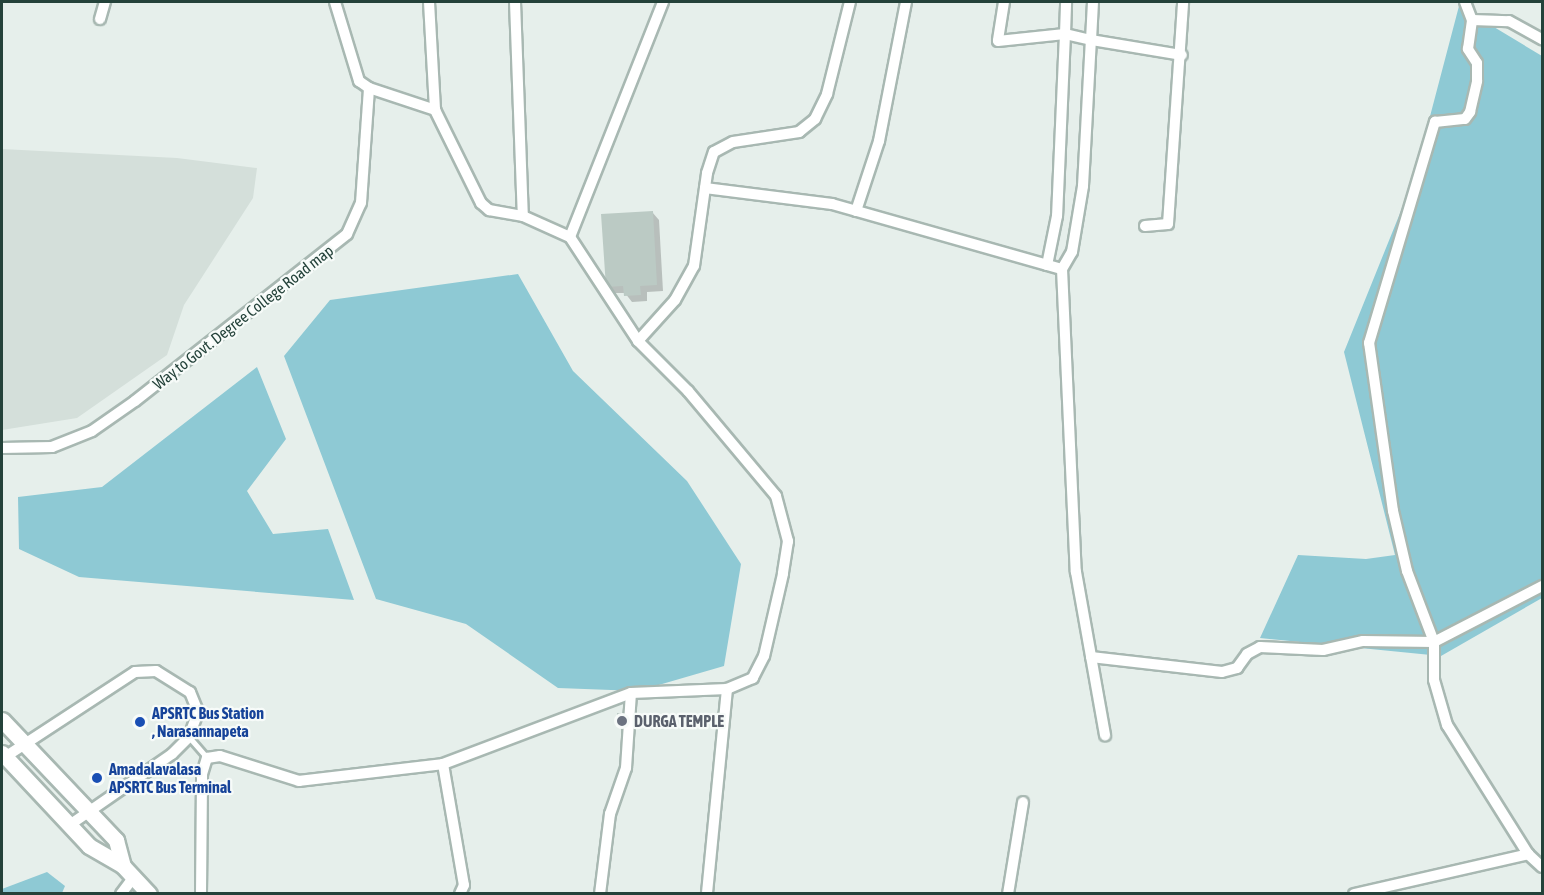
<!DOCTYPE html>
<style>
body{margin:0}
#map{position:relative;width:1544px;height:895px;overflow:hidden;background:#e6efeb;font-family:"Asap Condensed",sans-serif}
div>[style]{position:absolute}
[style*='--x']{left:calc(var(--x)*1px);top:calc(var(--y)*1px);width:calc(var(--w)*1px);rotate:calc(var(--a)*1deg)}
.built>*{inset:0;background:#d4dfda}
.water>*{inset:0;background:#8ec9d4}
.shadow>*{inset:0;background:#0003}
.building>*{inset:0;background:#bbcac4;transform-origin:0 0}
.roads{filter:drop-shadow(2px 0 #a8b8b2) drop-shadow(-2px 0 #a8b8b2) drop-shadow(0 2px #a8b8b2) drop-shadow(0 -2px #a8b8b2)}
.service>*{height:5px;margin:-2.5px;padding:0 2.5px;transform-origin:2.5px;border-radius:2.5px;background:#fff}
.minor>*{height:10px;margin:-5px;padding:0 5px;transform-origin:5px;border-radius:5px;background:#fff}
.secondary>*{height:15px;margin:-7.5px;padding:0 7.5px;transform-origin:7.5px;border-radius:7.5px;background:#fff}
.dots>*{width:16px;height:16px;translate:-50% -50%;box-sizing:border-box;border:3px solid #f7fbf9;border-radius:50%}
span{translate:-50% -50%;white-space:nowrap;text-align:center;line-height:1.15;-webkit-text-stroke:4.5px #f7fbf9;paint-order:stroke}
.street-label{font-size:16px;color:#24423a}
.transit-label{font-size:16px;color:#164399;font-weight:700}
.left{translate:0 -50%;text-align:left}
.worship-label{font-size:16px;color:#5b616d;font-weight:700}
.frame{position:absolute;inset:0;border:3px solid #24423a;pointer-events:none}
</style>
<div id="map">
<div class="built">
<i style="clip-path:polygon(2px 149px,177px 158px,257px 168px,253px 198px,184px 305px,167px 355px,77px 418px,2px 430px)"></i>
</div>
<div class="water">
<i style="clip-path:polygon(1459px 6px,1542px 56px,1542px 598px,1441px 656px,1260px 638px,1298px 555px,1366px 559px,1395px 555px,1344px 352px,1413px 181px)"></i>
<i style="clip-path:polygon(518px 274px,573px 371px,687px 481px,741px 564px,724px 666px,638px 691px,558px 688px,466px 624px,376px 599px,284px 356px,330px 300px)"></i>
<i style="clip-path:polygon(257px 367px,286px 439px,247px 491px,273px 534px,328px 529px,354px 600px,79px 577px,19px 549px,18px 497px,102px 487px)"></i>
<i style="clip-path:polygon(47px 872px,65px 886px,62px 893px,2px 893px,2px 889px)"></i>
</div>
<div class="shadow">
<i style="clip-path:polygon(652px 212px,659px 220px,663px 291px,647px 292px,647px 301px,632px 302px,625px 293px,614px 293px,607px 286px)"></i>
</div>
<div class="building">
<i style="clip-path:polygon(653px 211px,657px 285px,640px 286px,641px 295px,624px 296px,623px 286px,606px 287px,601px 214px)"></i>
<i style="left:625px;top:713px;width:12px;height:8px;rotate:90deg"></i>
</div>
<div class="roads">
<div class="service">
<i style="--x:189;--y:737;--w:28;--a:49"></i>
</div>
<div class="minor">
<i style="--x:335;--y:2;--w:83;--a:73.1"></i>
<i style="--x:359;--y:81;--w:12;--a:35"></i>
<i style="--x:369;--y:88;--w:70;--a:18.4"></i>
<i style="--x:429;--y:2;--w:108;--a:86.8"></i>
<i style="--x:435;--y:110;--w:104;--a:63.7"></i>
<i style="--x:481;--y:203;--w:11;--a:41"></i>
<i style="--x:489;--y:210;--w:35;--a:10"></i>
<i style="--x:523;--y:216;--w:51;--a:24.1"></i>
<i style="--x:570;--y:237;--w:124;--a:56.8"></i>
<i style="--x:638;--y:341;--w:71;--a:45"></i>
<i style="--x:688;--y:391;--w:137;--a:50"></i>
<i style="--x:776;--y:496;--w:47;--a:75.1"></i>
<i style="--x:788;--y:541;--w:33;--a:99"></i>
<i style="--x:783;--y:574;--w:84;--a:103"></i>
<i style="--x:764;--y:656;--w:25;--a:117"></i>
<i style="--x:753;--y:678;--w:28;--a:157"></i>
<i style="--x:727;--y:689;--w:206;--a:95.6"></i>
<i style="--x:515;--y:2;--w:214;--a:87.9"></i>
<i style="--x:1004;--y:2;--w:39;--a:99"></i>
<i style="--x:998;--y:41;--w:67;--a:-6"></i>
<i style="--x:1065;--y:34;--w:182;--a:92.5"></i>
<i style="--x:1057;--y:216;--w:50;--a:101.5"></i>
<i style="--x:1093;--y:2;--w:38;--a:93"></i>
<i style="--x:1091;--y:40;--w:92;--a:9.4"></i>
<i style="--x:1465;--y:2;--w:19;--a:69"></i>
<i style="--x:1472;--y:20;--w:37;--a:2"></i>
<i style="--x:1509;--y:21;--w:38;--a:29"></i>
<i style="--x:100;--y:19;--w:18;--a:-74"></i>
<i style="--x:705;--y:188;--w:128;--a:7.2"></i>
<i style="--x:832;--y:204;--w:239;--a:15.8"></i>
<i style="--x:1062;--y:269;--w:303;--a:87.4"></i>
<i style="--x:1076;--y:572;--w:166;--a:79.9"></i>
<i style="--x:856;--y:211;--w:74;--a:-71.8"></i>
<i style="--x:879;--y:141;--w:142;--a:-79"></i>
<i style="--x:1145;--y:226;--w:23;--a:-5"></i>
<i style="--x:1168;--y:224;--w:223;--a:-86.1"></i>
<i style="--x:570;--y:237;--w:253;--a:-68.4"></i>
<i style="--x:1062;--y:269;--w:20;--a:-60"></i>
<i style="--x:1072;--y:252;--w:67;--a:-80.5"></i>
<i style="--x:1083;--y:186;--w:146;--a:-86.9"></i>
<i style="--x:1091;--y:40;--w:27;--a:-167"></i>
<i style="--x:1065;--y:34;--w:32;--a:-88"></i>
<i style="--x:638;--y:341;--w:55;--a:-47.9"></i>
<i style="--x:675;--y:300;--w:39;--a:-61"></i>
<i style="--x:694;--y:266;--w:94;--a:-82"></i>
<i style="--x:707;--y:173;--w:22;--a:-72"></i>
<i style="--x:714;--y:152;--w:21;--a:-28"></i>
<i style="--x:733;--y:142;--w:67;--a:-8.6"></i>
<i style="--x:799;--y:132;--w:21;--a:-39"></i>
<i style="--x:815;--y:119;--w:28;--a:-64"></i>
<i style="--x:827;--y:94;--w:95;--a:-76"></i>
<i style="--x:2;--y:448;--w:50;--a:-1.1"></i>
<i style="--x:52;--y:447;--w:43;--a:-21.8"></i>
<i style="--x:92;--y:431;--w:52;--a:-34.9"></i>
<i style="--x:135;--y:401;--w:270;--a:-38.2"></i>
<i style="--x:347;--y:234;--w:34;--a:-66"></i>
<i style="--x:361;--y:203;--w:115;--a:-86"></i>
<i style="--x:1091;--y:657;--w:132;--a:6.5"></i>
<i style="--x:1222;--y:672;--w:16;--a:-15"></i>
<i style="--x:1237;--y:668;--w:17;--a:-54"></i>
<i style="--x:1247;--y:654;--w:15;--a:-28"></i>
<i style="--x:1260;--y:647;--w:63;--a:2.7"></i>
<i style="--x:1323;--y:650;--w:41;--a:-12.7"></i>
<i style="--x:1363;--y:641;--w:71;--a:0.8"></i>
<i style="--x:1434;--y:642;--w:76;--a:-110.8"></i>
<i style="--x:1407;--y:571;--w:62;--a:-103.1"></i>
<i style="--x:1393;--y:511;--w:170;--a:-98.1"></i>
<i style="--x:1369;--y:343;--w:231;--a:-73.4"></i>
<i style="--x:1435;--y:122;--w:30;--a:-6"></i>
<i style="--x:1465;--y:119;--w:9;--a:-54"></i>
<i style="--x:1470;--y:112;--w:32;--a:-77"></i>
<i style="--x:1477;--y:81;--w:18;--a:-90"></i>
<i style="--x:1477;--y:63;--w:17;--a:-123"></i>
<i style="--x:1468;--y:49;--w:29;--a:-82"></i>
<i style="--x:5;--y:757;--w:155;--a:-33.2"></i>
<i style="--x:135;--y:672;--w:21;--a:-3"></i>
<i style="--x:156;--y:671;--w:40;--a:32"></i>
<i style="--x:190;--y:692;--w:22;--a:68"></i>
<i style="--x:198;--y:712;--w:27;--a:110"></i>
<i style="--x:189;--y:737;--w:24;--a:135"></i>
<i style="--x:172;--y:754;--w:123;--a:145.3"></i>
<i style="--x:443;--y:764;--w:201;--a:-20.7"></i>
<i style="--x:631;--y:693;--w:96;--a:-2.4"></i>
<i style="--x:1528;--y:854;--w:152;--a:-122.1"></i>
<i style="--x:1447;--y:725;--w:47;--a:-106.1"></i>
<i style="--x:1434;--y:680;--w:38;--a:-90"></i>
<i style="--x:1434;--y:642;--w:122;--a:-27.4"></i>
<i style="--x:121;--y:894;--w:20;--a:-53"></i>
<i style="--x:201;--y:894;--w:120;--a:-89.5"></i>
<i style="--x:202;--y:774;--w:17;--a:-73"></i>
<i style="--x:207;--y:758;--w:13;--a:-9"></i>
<i style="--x:220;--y:756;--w:83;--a:17.6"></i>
<i style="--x:299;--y:781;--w:145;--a:-6.7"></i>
<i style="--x:443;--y:764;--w:123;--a:80.2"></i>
<i style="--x:464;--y:885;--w:10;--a:114"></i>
<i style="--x:600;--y:894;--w:81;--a:-82.9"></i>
<i style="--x:610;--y:814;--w:49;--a:-70.8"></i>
<i style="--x:626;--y:768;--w:75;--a:-86.2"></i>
<i style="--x:1008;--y:894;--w:93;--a:-80.7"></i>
<i style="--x:1354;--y:894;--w:179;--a:-12.9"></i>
<i style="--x:1528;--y:854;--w:19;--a:43"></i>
</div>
<div class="secondary">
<i style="--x:2;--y:720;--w:166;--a:46.5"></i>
<i style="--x:116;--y:840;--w:27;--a:75"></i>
<i style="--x:2;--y:753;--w:127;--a:46.9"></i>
<i style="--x:89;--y:846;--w:39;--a:30"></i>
<i style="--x:123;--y:866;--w:38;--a:47"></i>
</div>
</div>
<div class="dots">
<i style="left:622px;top:721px;background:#6b7280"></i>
<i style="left:140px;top:722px;background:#1a4fb4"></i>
<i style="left:97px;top:778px;background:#1a4fb4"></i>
</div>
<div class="street-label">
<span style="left:243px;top:317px;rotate:-38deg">Way to Govt. Degree College Road map</span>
</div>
<div class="transit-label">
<span class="left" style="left:152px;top:722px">APSRTC Bus Station<br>, Narasannapeta</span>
<span class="left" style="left:109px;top:778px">Amadalavalasa<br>APSRTC Bus Terminal</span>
</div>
<div class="worship-label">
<span class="left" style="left:634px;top:721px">DURGA TEMPLE</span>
</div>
<div class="frame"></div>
</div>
